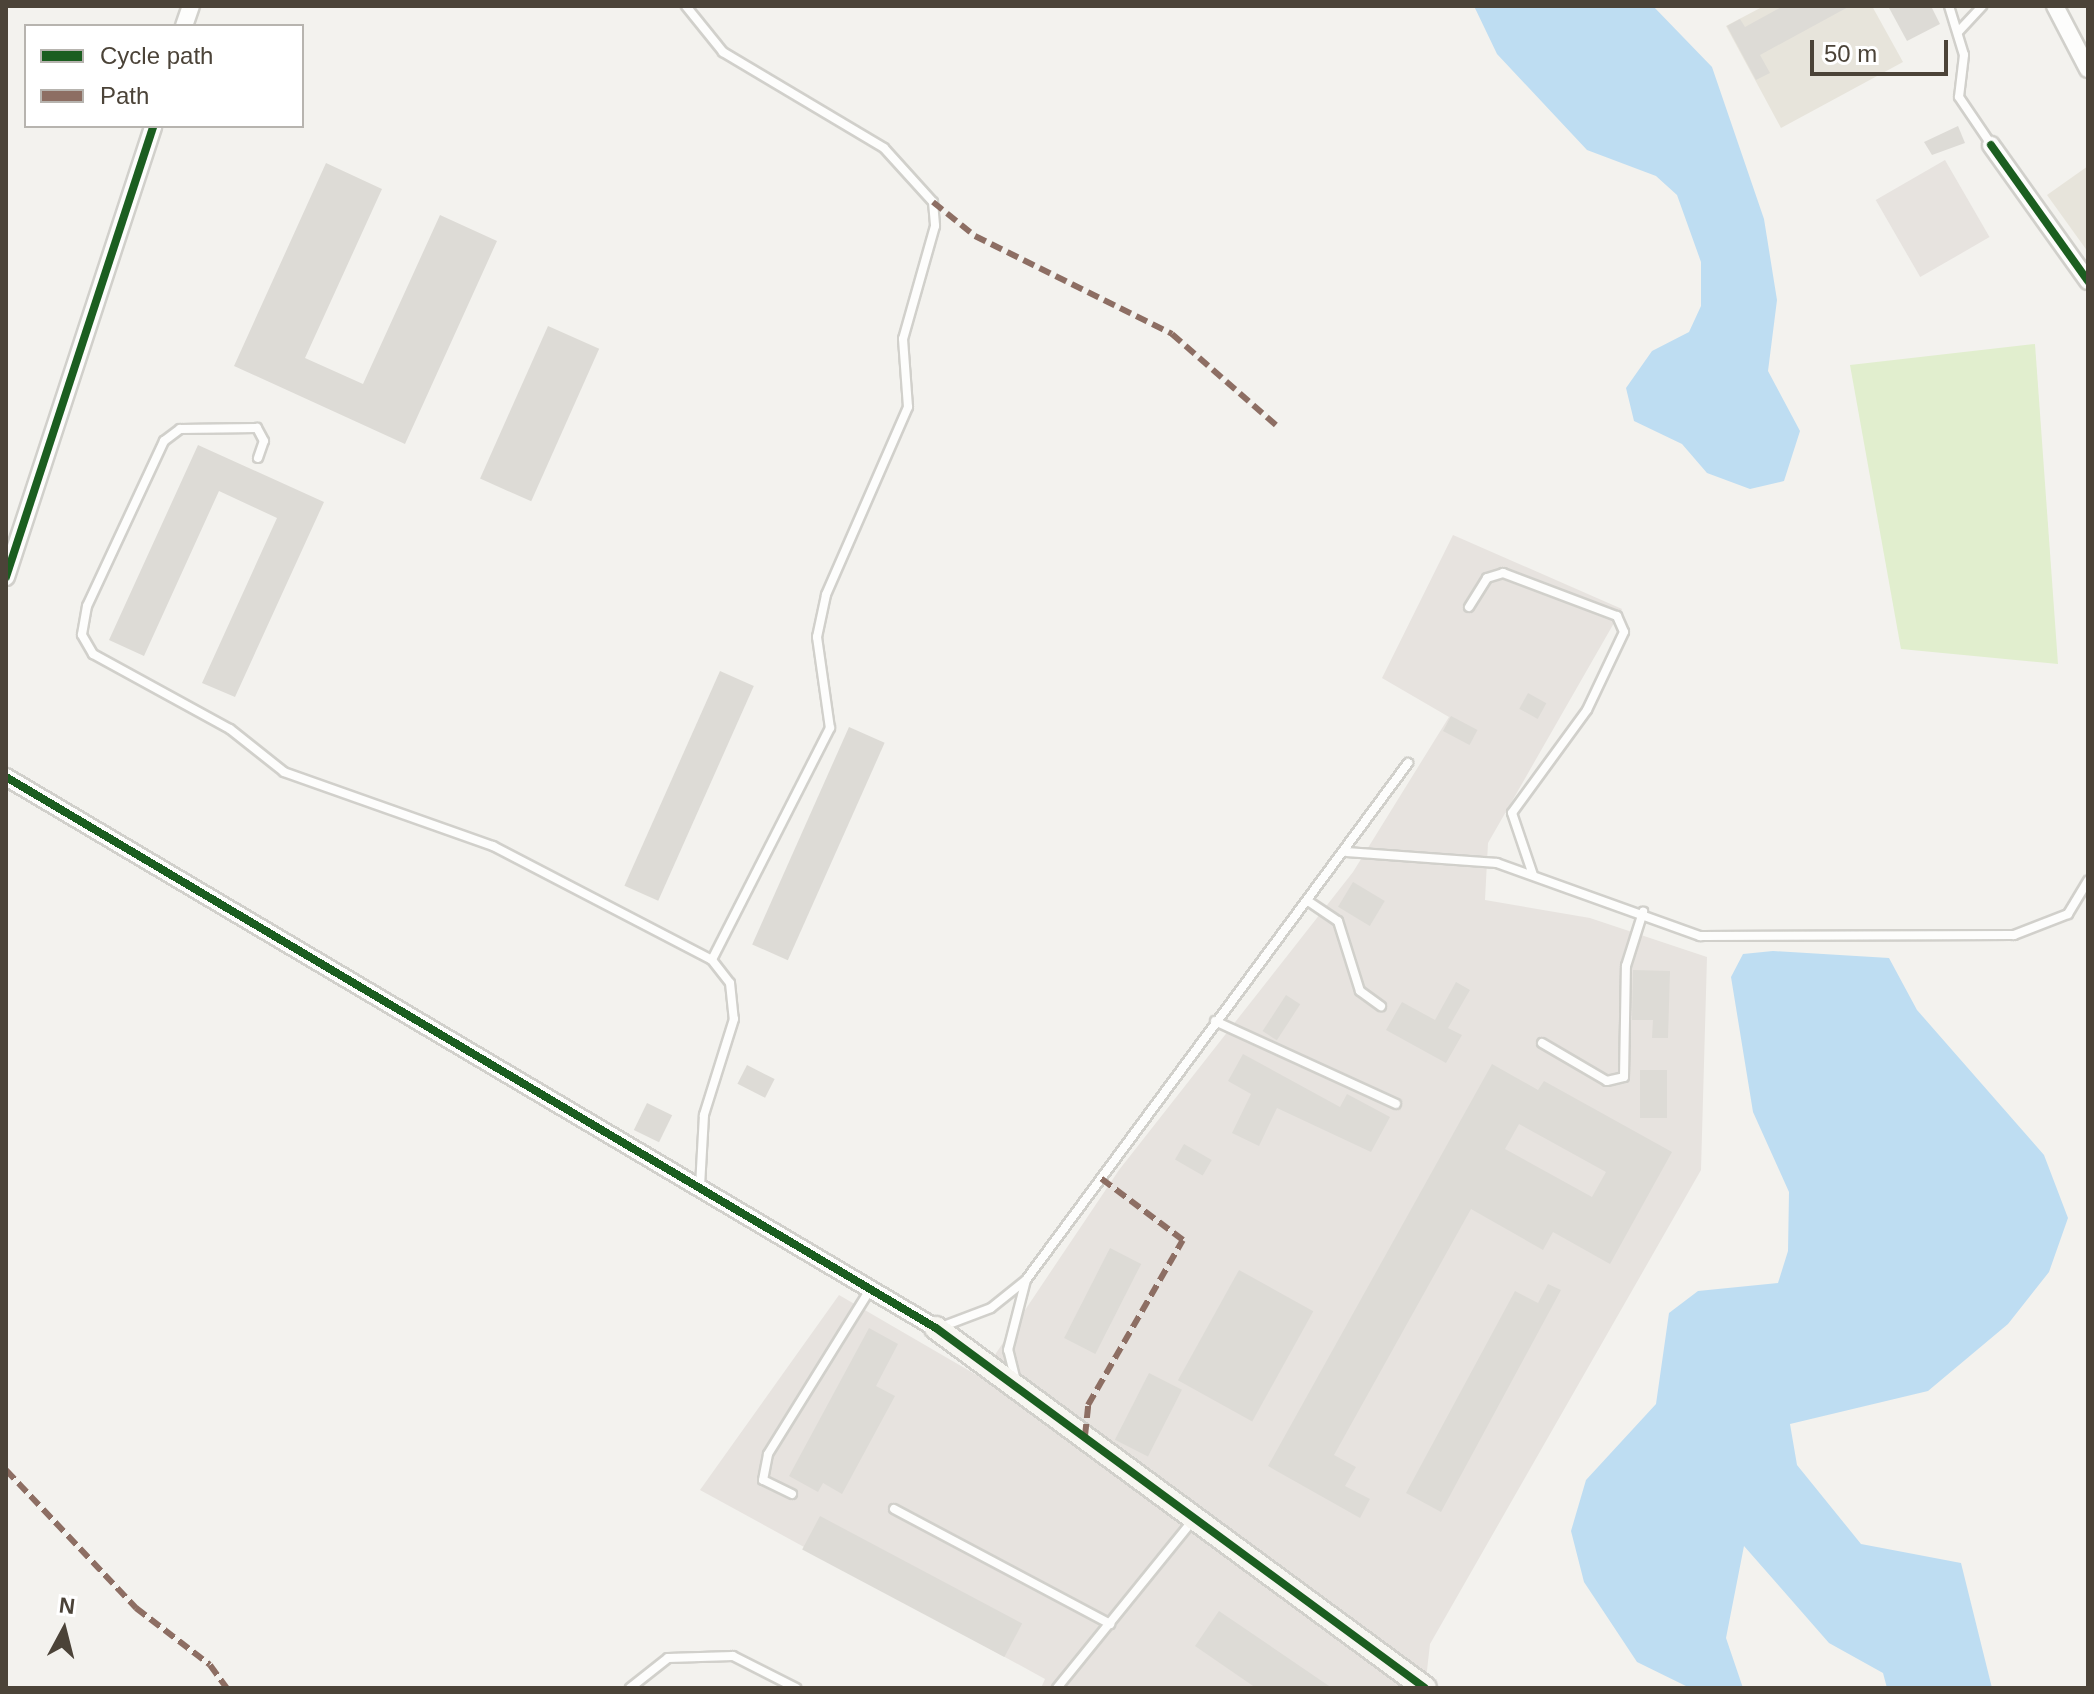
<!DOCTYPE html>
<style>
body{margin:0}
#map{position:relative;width:2094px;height:1694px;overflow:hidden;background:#f3f2ee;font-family:Arial,sans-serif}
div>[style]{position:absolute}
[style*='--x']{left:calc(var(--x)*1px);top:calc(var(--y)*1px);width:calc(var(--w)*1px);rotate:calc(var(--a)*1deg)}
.residential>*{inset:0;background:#e7e4db}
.industrial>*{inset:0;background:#e7e3df;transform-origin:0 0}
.green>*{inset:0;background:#e1eece}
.water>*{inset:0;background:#beddf2}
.building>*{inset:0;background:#dddbd6;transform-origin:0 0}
.roads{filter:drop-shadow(2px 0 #d1d0cb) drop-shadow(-2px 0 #d1d0cb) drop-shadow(0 2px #d1d0cb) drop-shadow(0 -2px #d1d0cb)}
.lane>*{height:8px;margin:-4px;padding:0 4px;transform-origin:4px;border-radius:4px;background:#fdfdfc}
.street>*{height:16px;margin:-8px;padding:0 8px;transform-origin:8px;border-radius:8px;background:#fdfdfc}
.secondary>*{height:22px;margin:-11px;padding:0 11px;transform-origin:11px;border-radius:11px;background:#f7f6f1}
.quiet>*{height:6px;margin-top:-3px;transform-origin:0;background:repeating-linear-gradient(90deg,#8d6e63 0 12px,transparent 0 18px)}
.cycleway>*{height:8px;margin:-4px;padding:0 4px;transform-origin:4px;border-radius:4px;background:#1b5e20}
span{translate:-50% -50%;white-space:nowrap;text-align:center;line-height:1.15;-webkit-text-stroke:6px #fff;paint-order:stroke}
.frame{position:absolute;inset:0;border:8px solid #4b4338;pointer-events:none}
.legend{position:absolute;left:24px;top:24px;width:280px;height:104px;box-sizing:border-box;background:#fff;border:2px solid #b7b4af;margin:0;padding:10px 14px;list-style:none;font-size:24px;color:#4b4338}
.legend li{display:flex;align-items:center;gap:16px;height:40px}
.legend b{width:40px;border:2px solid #b7b4af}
.north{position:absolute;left:24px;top:1590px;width:80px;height:80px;-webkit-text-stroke:6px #fff;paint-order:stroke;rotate:7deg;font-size:22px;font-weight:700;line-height:32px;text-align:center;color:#4b4338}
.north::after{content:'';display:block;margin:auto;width:28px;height:36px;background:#4b4338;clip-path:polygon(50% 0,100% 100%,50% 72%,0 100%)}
.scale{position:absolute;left:1810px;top:40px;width:138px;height:36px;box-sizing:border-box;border:4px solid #4b4338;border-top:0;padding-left:10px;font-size:24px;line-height:28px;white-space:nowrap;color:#4b4338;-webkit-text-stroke:6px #fff;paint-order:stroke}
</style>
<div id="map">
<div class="residential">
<i style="clip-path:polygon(1764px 6px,1872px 6px,1903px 62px,1781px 128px,1726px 26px)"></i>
<i style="clip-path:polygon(2088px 166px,2088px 252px,2047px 195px)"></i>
</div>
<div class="industrial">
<i style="left:1945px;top:160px;width:89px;height:80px;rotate:60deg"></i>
<i style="clip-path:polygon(1453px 535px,1622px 609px,1488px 843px,1485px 900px,1590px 918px,1707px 957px,1701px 1170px,1430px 1644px,1425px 1688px,1041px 1688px,1045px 1679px,700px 1490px,839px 1295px,980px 1377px,1119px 1170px,1353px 872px,1449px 717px,1382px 678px)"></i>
</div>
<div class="green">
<i style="clip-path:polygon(2035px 344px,2058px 664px,1901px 649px,1850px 365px)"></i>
</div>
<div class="water">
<i style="clip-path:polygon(1474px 6px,1653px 6px,1712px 67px,1764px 219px,1777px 300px,1768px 371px,1800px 431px,1784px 481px,1750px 489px,1707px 473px,1682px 444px,1634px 421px,1626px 388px,1652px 351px,1689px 332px,1701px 306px,1701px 262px,1677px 195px,1656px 176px,1587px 150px,1497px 54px)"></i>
<i style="clip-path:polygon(1773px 951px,1889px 958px,1917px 1010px,2044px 1155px,2068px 1218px,2049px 1272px,2008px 1324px,1928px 1391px,1790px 1424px,1797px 1465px,1861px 1544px,1961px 1563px,1992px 1688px,1887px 1688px,1883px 1673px,1829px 1643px,1744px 1546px,1726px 1638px,1743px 1688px,1690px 1688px,1637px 1662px,1584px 1582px,1571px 1531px,1586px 1480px,1656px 1404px,1669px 1313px,1698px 1291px,1778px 1283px,1788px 1251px,1789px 1192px,1753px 1112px,1731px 977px,1743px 954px)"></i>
</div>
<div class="building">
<i style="clip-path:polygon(1783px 6px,1850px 6px,1760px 55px,1770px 73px,1756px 80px,1727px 26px,1740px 19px,1745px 27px)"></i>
<i style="clip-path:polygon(1888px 6px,1931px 6px,1940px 24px,1907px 41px)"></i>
<i style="clip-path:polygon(1958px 126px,1965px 143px,1932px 155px,1924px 142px)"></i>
<i style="clip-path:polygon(326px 163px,382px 189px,305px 358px,363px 384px,440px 215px,497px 241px,405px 444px,234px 366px)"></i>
<i style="left:548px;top:326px;width:56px;height:167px;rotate:24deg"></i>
<i style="clip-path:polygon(198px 445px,324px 502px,235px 697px,202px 683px,277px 518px,219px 491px,144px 656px,109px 640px)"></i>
<i style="left:720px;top:671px;width:37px;height:235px;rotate:24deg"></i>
<i style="left:1528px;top:693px;width:21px;height:18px;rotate:29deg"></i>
<i style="left:1451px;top:716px;width:30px;height:17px;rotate:28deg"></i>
<i style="left:849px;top:727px;width:39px;height:238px;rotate:24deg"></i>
<i style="left:1353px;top:882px;width:37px;height:29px;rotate:31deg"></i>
<i style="clip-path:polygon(1633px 970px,1670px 971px,1668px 1038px,1652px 1038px,1653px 1020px,1632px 1020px)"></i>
<i style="clip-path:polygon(1456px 982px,1470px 990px,1448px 1028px,1462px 1035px,1446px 1063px,1386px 1030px,1402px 1002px,1435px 1020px)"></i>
<i style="left:1286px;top:995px;width:17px;height:43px;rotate:33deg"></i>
<i style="clip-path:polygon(1243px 1054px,1340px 1107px,1347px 1094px,1390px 1117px,1371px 1152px,1277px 1108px,1259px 1146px,1232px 1133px,1251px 1094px,1228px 1081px)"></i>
<i style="clip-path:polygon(evenodd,1492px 1064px,1538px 1090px,1544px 1081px,1672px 1152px,1610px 1264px,1553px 1232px,1543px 1250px,1471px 1209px,1334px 1455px,1356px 1467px,1345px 1486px,1370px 1499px,1360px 1518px,1268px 1466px,1492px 1064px,1519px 1124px,1606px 1172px,1592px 1197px,1505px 1149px,1519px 1124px)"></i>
<i style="left:747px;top:1065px;width:31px;height:21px;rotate:27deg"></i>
<i style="left:1640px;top:1070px;width:27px;height:48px"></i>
<i style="left:647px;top:1103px;width:28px;height:30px;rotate:26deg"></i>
<i style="left:1184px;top:1144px;width:32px;height:18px;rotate:30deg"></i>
<i style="left:1110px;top:1248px;width:35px;height:101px;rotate:27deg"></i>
<i style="left:1239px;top:1270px;width:85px;height:126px;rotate:29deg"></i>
<i style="clip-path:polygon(1548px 1284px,1561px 1290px,1441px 1512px,1406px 1493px,1515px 1291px,1538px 1303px)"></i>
<i style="clip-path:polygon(869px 1328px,898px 1344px,876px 1386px,895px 1396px,842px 1494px,823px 1483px,818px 1492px,789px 1476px)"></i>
<i style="left:1149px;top:1373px;width:37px;height:75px;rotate:27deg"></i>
<i style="left:820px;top:1516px;width:229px;height:38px;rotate:28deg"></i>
<i style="clip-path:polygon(1219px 1611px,1332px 1688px,1256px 1688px,1195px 1646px)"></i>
</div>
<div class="roads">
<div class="lane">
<i style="--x:686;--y:6;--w:59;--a:51.2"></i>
<i style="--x:723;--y:52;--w:187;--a:30.8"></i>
<i style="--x:884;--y:148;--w:73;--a:47.8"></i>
<i style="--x:933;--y:202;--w:24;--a:85"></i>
<i style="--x:935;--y:226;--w:117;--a:105.8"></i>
<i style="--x:903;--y:339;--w:68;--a:85.8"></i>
<i style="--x:908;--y:407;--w:205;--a:113.6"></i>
<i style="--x:826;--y:595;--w:43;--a:102.1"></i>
<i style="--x:817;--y:637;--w:92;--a:81.9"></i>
<i style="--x:830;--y:728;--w:260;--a:117"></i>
<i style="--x:1949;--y:6;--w:51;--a:73"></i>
<i style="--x:1964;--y:55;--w:42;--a:96.8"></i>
<i style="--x:1959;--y:97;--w:57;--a:55.8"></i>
<i style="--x:1959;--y:31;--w:34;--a:-47"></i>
<i style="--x:258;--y:458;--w:18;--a:-71"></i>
<i style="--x:264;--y:441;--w:15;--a:-118"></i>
<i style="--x:257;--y:428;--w:77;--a:179.3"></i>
<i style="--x:180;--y:429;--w:20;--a:143"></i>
<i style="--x:164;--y:441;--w:182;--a:115"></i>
<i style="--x:87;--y:606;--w:29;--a:100"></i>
<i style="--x:82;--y:635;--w:22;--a:60"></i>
<i style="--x:93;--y:654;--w:156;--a:28.7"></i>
<i style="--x:230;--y:729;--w:69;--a:38.5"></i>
<i style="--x:284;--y:772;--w:222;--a:19.5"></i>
<i style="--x:493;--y:846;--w:247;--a:27.5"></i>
<i style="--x:712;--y:960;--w:29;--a:52"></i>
<i style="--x:730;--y:983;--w:36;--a:84"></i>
<i style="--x:734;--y:1019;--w:101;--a:107.4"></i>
<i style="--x:704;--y:1115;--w:72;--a:93.2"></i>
<i style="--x:1469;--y:607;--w:34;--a:-58"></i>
<i style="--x:1487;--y:578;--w:17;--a:-17"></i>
<i style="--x:1503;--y:573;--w:122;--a:20.7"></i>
<i style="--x:1617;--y:616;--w:17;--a:66"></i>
<i style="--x:1624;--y:632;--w:86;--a:115.4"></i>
<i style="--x:1587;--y:710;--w:127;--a:126.1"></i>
<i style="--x:1512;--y:813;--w:65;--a:71.3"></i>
<i style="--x:1347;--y:852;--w:150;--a:4.2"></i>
<i style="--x:1497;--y:863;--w:216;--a:19.8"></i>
<i style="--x:1700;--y:936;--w:314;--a:-0.2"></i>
<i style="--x:2014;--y:935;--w:58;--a:-21.3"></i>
<i style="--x:2068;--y:914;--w:39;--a:-59"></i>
<i style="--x:1308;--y:901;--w:36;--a:34"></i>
<i style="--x:1338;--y:921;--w:73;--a:72.6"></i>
<i style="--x:1360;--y:991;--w:26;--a:36"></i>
<i style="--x:1215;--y:1021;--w:199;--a:24.6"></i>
<i style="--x:1542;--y:1043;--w:75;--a:30.3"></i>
<i style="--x:1607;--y:1081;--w:17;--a:-13"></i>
<i style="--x:1624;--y:1077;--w:111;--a:-89"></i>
<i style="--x:1626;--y:966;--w:57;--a:-72.5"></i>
<i style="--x:941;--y:1327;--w:53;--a:-20.8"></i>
<i style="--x:991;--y:1308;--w:45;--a:-38.7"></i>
<i style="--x:1016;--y:1381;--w:32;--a:-104"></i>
<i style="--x:1008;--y:1350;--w:72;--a:-75.6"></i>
<i style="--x:1026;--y:1280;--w:643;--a:-53.54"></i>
<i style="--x:792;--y:1494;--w:32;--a:-154"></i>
<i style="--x:763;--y:1480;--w:26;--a:-79"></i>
<i style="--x:768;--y:1454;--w:190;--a:-58.2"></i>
<i style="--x:894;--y:1509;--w:245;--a:28"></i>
<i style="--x:630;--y:1688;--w:48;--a:-38.3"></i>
<i style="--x:668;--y:1658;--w:65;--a:-1.8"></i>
<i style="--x:733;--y:1656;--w:71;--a:26.9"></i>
<i style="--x:1057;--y:1688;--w:215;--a:-51"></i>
</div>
<div class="street">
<i style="--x:2055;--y:6;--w:71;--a:62.4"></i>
<i style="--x:184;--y:26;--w:21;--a:-71"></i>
<i style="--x:1991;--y:145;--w:167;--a:54.5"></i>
<i style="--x:6;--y:577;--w:474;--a:-71.9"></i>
<i style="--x:6;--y:777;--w:1081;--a:30.65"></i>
</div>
<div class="secondary">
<i style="--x:936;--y:1328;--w:607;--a:36.36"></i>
</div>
</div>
<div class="quiet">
<i style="--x:933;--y:202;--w:54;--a:39"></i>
<i style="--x:975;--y:236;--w:220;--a:26.4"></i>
<i style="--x:1172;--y:334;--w:140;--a:41.2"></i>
<i style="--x:1085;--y:1436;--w:31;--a:-84"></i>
<i style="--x:1088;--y:1405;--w:190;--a:-60.1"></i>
<i style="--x:1183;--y:1240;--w:105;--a:-143.1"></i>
<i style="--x:6;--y:1470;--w:190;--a:46.7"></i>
<i style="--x:136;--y:1608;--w:93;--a:37.6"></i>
<i style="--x:210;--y:1665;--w:29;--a:54"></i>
</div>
<div class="cycleway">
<i style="--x:1991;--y:145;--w:167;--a:54.5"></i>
<i style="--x:6;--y:577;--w:474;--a:-71.9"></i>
<i style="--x:6;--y:777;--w:1081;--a:30.65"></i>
<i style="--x:936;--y:1328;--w:607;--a:36.36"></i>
</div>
<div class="frame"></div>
<ul class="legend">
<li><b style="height:10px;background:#1b5e20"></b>Cycle path</li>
<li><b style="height:10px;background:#8d6e63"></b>Path</li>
</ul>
<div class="north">N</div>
<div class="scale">50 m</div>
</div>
